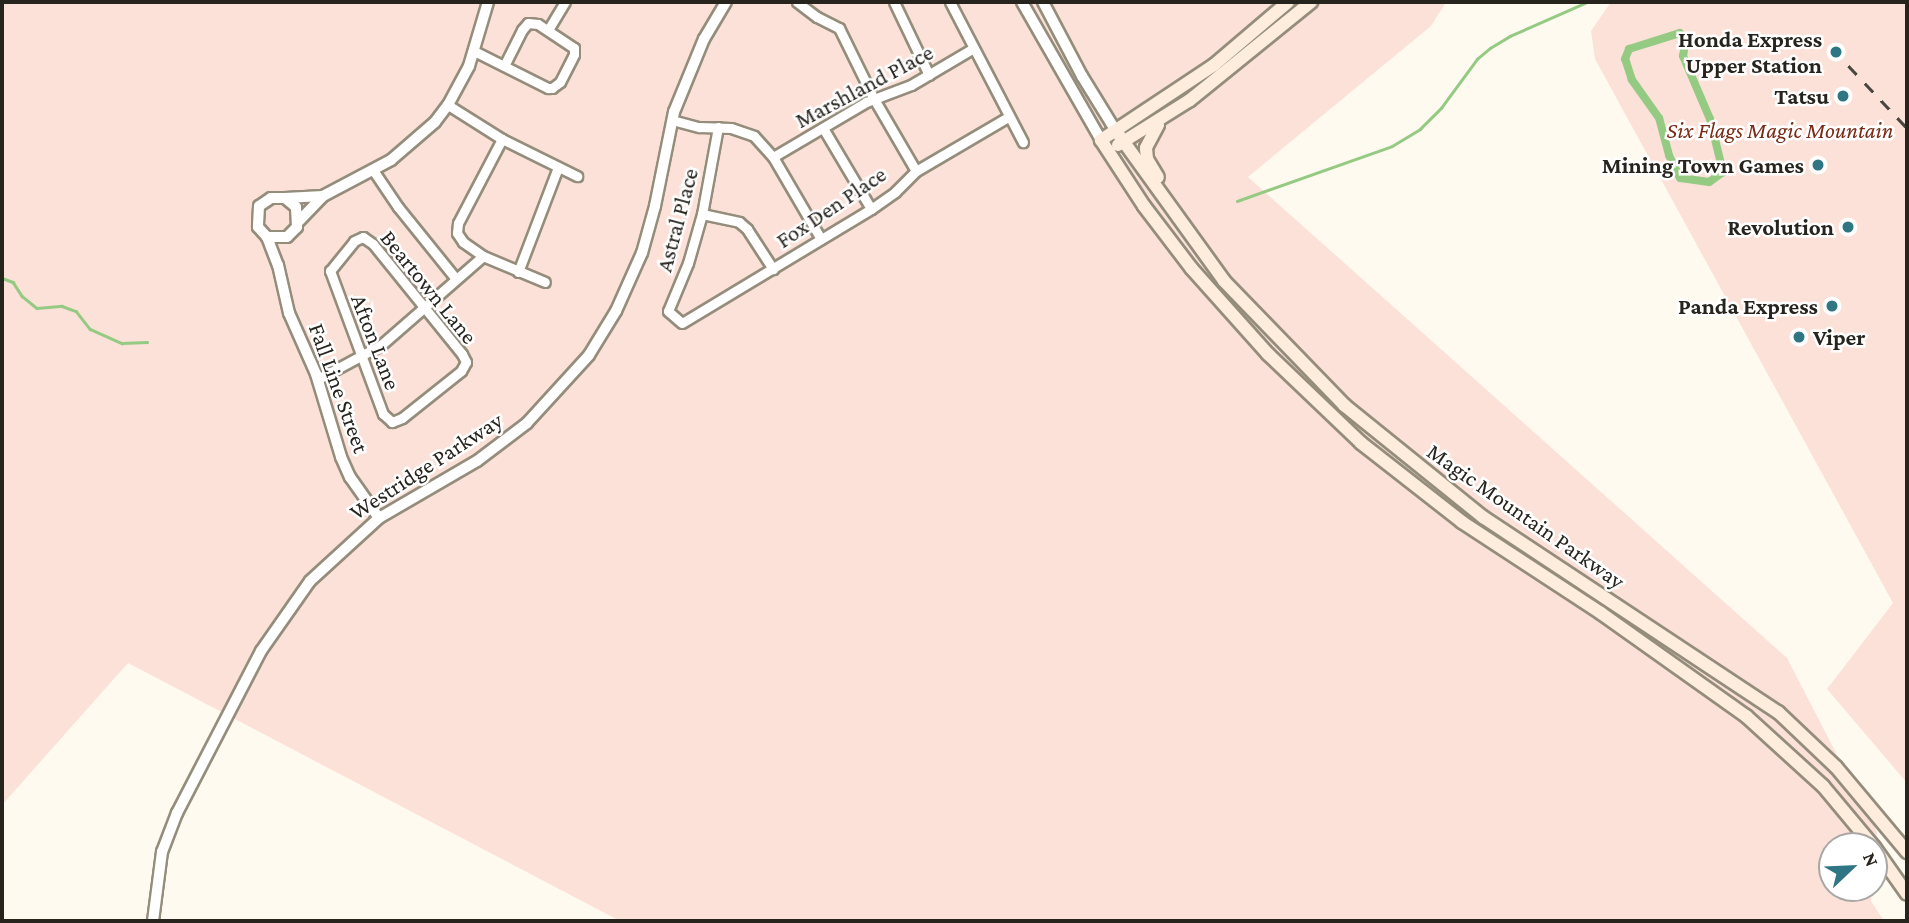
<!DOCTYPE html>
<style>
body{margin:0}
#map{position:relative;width:1909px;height:923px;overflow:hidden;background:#fffaef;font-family:"Crimson Pro",serif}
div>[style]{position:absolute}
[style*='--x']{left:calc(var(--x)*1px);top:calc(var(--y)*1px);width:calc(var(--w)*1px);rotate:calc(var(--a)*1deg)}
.green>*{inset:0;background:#fce1d9}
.stream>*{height:2.5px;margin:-1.25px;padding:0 1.25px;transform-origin:1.25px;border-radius:1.25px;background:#95ca83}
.canal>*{height:8px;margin:-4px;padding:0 4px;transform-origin:4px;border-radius:4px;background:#95ca83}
.roads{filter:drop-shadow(2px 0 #958d7c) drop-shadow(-2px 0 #958d7c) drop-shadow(0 2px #958d7c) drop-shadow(0 -2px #958d7c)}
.minor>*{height:9px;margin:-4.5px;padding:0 4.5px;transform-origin:4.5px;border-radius:4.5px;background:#fff}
.tertiary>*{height:10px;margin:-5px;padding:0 5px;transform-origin:5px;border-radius:5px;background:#fff}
.secondary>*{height:12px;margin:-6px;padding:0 6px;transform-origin:6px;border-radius:6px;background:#feecdd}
.rail>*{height:2.5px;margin-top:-1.25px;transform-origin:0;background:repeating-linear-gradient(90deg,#49453f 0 12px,transparent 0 24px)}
.dots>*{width:19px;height:19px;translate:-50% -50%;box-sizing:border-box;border:4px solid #fff;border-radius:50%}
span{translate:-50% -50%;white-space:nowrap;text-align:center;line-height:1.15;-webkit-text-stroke:5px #fff;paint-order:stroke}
.poi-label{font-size:23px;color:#27241e;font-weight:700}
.right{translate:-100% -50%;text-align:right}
.left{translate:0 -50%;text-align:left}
.street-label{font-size:23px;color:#27241e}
.park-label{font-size:23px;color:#792b15;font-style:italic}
.frame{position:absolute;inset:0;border:4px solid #27241e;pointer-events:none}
.north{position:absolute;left:1818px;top:832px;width:70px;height:70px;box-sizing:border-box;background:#fff;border:2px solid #a9a7a5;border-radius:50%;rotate:67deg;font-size:19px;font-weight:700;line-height:28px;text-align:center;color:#27241e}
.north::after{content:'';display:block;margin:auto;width:24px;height:32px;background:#307584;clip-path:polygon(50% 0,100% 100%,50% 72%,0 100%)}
</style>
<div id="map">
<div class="green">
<i style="clip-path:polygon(2px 2px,1446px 2px,1431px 26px,1248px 177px,1787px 658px,1877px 832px,1874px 865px,1874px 846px,1832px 846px,1832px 888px,1872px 888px,1871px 901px,1884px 921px,620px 921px,128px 663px,2px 805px)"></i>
<i style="clip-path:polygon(1611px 2px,1907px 2px,1907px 783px,1827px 689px,1893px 603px,1595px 59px,1591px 31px)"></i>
</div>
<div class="stream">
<i style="--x:1237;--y:201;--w:164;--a:-19.5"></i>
<i style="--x:1392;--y:146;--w:33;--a:-31"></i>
<i style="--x:1420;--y:129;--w:30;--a:-45"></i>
<i style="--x:1441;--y:108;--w:61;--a:-53.7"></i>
<i style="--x:1477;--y:59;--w:17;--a:-40"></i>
<i style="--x:1490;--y:48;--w:23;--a:-31"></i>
<i style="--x:1510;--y:36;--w:84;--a:-23.8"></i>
<i style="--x:2;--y:278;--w:12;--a:20"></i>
<i style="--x:13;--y:282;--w:17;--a:57"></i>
<i style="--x:22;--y:296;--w:19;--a:39"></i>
<i style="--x:37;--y:308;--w:25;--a:-5"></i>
<i style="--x:62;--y:306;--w:15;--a:20"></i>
<i style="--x:76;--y:311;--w:23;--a:52"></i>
<i style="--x:90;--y:329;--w:35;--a:24"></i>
<i style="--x:122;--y:343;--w:25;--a:-2"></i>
</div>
<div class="canal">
<i style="--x:1680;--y:33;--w:8;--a:45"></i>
<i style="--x:1686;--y:39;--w:17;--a:100"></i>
<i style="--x:1683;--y:56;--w:69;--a:66.8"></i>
<i style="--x:1710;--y:119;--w:55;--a:76.2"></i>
<i style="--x:1723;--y:172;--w:17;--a:144"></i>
<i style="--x:1709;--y:182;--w:29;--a:-172"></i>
<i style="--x:1680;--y:178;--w:25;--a:-116"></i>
<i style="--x:1669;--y:155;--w:38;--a:-105"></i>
<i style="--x:1659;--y:118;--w:47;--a:-125.4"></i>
<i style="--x:1632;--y:80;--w:22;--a:-108"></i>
<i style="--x:1625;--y:59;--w:11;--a:-68"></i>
<i style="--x:1629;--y:49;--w:53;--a:-17.4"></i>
</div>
<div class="roads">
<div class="minor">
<i style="--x:797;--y:2;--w:25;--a:37"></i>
<i style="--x:817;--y:17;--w:25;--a:27"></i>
<i style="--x:839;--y:28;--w:79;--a:63.8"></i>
<i style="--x:874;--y:99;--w:83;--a:59.7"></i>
<i style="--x:894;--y:2;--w:81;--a:64.4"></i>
<i style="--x:950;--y:2;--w:158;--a:62.5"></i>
<i style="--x:548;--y:30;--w:33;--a:-59"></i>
<i style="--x:474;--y:51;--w:83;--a:26.6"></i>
<i style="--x:548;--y:88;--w:4;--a:0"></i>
<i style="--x:552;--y:88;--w:10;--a:-37"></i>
<i style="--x:560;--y:82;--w:31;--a:-63"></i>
<i style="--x:574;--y:54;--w:6;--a:-90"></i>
<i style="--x:574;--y:48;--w:43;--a:-146.3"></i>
<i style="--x:538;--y:24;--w:10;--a:-174"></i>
<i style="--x:528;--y:23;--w:9;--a:131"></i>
<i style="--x:522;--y:30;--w:40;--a:116.6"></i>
<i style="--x:448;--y:105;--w:64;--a:32.2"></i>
<i style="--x:502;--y:139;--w:84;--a:26.3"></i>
<i style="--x:672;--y:120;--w:28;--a:15"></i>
<i style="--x:699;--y:127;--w:32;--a:2"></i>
<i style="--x:731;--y:128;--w:24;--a:19"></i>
<i style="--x:754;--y:136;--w:28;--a:48"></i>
<i style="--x:773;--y:157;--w:95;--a:59.7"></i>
<i style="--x:718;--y:127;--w:88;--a:100.4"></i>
<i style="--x:702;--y:214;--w:51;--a:105.9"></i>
<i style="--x:688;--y:263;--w:52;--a:112.6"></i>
<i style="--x:668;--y:311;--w:18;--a:41"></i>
<i style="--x:682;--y:323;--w:221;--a:-31.1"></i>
<i style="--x:871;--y:209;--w:29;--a:-35"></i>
<i style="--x:895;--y:192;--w:30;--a:-45"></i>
<i style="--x:916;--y:171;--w:107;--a:-30.4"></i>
<i style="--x:823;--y:128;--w:94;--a:59.3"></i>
<i style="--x:502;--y:139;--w:95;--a:117.6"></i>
<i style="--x:458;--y:223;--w:10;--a:96"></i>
<i style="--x:457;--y:233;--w:11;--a:56"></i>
<i style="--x:463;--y:242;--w:24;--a:35"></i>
<i style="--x:483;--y:256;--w:67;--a:22.8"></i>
<i style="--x:773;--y:157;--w:108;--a:-30.6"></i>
<i style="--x:866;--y:102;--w:48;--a:-20.7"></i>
<i style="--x:911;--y:85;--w:71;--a:-30.5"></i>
<i style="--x:373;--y:170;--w:45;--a:56"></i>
<i style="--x:398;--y:207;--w:92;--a:51.1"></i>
<i style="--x:702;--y:214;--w:38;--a:12"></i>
<i style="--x:739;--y:222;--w:11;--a:41"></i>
<i style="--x:747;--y:229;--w:48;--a:57"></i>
<i style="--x:363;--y:237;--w:12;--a:35"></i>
<i style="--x:373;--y:244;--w:141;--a:51"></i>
<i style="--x:462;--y:354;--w:9;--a:63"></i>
<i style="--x:466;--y:362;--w:10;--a:119"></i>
<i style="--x:461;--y:371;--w:75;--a:141.5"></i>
<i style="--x:402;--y:418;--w:11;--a:158"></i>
<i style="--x:392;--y:422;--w:12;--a:-138"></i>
<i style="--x:383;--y:414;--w:153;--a:-110.3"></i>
<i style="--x:330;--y:271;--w:38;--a:-51"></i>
<i style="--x:354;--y:241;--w:10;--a:-24"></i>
<i style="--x:518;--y:272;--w:112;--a:-69.1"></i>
<i style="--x:318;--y:379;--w:72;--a:-28.4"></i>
<i style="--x:381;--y:345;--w:135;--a:-41.1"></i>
</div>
<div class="tertiary">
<i style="--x:1022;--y:2;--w:159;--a:60.2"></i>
<i style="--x:1043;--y:2;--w:84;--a:62.2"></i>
<i style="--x:1082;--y:76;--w:65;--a:58.3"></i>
<i style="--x:285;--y:198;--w:38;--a:-3"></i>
<i style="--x:299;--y:221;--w:35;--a:-46"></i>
<i style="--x:323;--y:196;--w:77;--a:-27.9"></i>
<i style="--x:391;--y:160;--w:58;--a:-40.8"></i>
<i style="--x:435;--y:122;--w:21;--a:-53"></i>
<i style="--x:448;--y:105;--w:44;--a:-61.7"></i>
<i style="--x:469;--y:66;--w:67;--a:-73.5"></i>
<i style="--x:267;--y:237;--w:20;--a:0"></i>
<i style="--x:287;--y:237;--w:14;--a:-45"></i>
<i style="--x:297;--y:227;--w:20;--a:-93"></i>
<i style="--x:296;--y:207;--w:14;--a:-141"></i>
<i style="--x:285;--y:198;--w:14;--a:180"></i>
<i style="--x:271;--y:198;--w:14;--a:146"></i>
<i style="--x:259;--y:206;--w:21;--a:93"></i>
<i style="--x:258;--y:227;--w:13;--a:48"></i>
<i style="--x:267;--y:237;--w:30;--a:69"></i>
<i style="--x:278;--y:265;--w:49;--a:77.1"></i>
<i style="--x:289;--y:313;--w:67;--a:66.1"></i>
<i style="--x:316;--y:374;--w:87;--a:73.2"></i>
<i style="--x:341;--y:457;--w:22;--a:66"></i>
<i style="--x:350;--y:477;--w:50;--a:54.7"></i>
<i style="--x:153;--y:921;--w:70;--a:-82.6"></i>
<i style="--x:162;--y:852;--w:42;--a:-69"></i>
<i style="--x:177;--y:813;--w:182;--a:-62.6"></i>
<i style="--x:261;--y:651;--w:85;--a:-55"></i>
<i style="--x:310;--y:581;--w:93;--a:-42.4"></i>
<i style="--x:379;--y:518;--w:113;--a:-30.2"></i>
<i style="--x:477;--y:461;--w:63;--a:-37.2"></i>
<i style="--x:527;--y:423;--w:92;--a:-47.6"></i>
<i style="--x:589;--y:355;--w:52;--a:-58.5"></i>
<i style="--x:616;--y:311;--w:64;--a:-65.9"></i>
<i style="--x:642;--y:253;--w:49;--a:-74.5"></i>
<i style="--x:655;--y:206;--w:96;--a:-78.6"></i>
<i style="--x:674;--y:112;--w:79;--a:-67.7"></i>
<i style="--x:704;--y:39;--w:43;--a:-59.3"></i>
</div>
<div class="secondary">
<i style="--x:1288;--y:2;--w:97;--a:139.6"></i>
<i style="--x:1214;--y:65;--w:136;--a:146.4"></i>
<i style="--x:1101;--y:140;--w:79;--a:56.9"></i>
<i style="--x:1144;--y:206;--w:79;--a:52.7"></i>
<i style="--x:1192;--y:269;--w:114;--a:48.2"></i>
<i style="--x:1268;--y:354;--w:129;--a:43.7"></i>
<i style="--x:1361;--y:443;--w:128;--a:38"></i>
<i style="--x:1462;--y:522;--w:166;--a:33.2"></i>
<i style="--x:1601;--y:613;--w:178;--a:35.4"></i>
<i style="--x:1746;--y:716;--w:104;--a:42.3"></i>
<i style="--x:1823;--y:786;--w:78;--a:50.2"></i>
<i style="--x:1158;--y:125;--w:26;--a:118"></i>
<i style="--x:1146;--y:148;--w:11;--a:85"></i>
<i style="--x:1147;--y:159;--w:21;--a:59"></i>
<i style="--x:1116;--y:131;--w:185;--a:54.2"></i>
<i style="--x:1224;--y:281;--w:173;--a:45.9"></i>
<i style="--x:1344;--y:405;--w:179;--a:38.9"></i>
<i style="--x:1483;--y:517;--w:354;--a:33.5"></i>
<i style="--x:1778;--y:712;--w:80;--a:43.5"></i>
<i style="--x:1836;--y:767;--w:111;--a:50.1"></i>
<i style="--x:1118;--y:145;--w:85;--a:-32"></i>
<i style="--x:1190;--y:100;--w:156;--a:-39"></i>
<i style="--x:1874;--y:847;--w:57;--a:54.9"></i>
</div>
</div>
<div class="rail">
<i style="--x:1832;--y:48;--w:110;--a:46.8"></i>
</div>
<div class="dots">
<i style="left:1836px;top:52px;background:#307584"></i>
<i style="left:1843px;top:96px;background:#307584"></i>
<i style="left:1818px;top:165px;background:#307584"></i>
<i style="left:1848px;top:227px;background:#307584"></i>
<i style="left:1832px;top:306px;background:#307584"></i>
<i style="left:1799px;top:337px;background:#307584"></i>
</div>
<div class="poi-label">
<span class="right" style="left:1822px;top:52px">Honda Express<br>Upper Station</span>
<span class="right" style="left:1829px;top:96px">Tatsu</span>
<span class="right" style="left:1804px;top:165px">Mining Town Games</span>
<span class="right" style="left:1834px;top:227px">Revolution</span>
<span class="right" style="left:1818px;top:306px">Panda Express</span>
<span class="left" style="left:1813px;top:337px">Viper</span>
</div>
<div class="street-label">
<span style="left:864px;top:86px;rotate:-28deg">Marshland Place</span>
<span style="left:831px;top:207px;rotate:-34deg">Fox Den Place</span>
<span style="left:677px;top:220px;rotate:-75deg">Astral Place</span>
<span style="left:429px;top:287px;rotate:51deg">Beartown Lane</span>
<span style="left:376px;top:342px;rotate:69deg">Afton Lane</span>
<span style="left:339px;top:388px;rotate:70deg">Fall Line Street</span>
<span style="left:426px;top:466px;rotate:-33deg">Westridge Parkway</span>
<span style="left:1526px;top:516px;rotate:35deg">Magic Mountain Parkway</span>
</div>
<div class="park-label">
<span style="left:1780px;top:130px">Six Flags Magic Mountain</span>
</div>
<div class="frame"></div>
<div class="north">N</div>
</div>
